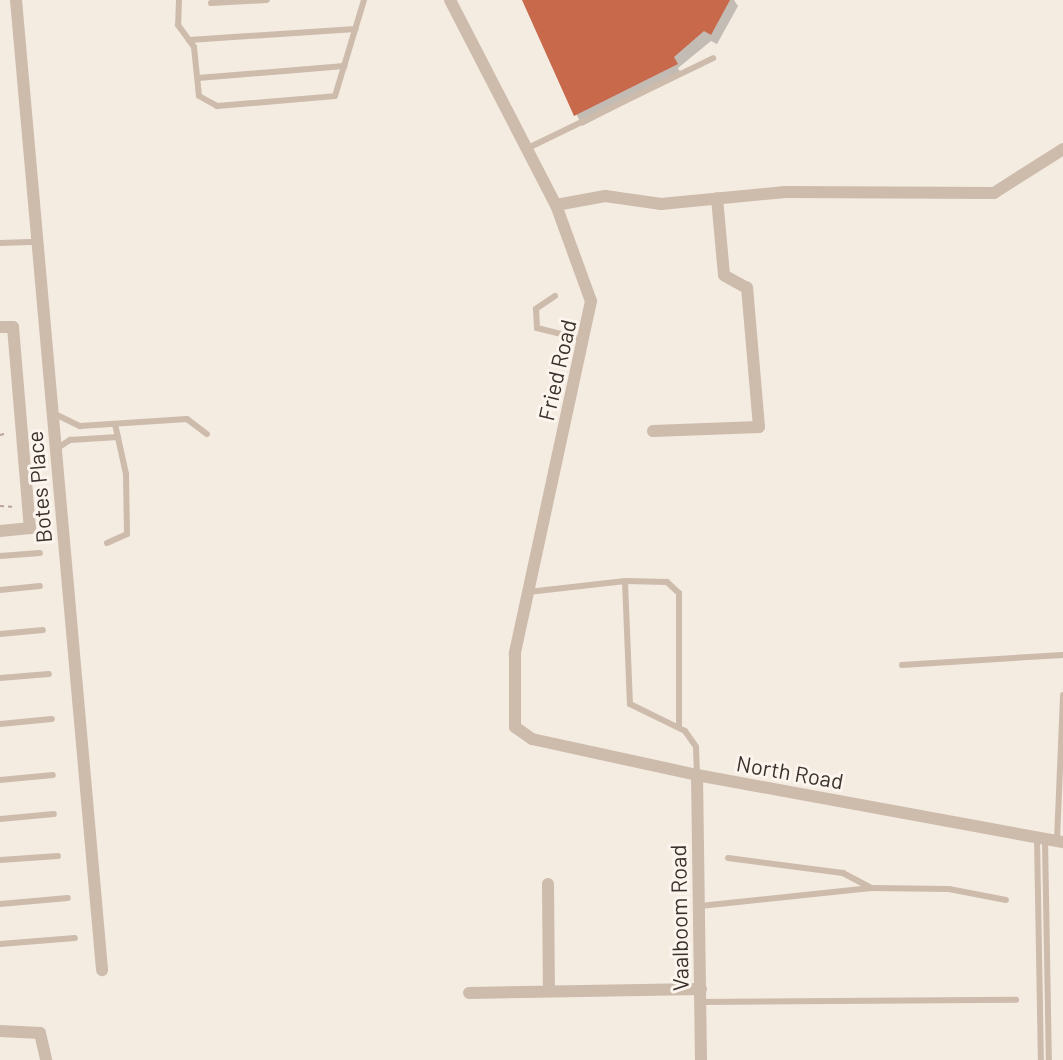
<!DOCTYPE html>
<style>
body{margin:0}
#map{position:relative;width:1063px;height:1060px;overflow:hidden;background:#f4ebe1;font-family:Barlow,sans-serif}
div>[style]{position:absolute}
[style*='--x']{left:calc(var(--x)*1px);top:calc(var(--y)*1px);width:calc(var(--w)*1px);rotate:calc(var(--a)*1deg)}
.shadow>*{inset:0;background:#0003}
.building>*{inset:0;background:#c8694b}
.path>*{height:2px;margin-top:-1px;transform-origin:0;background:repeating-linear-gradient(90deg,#b9a596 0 4px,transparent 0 8px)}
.service>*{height:6px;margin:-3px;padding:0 3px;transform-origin:3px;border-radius:3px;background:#cdbbac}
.minor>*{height:12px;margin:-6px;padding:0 6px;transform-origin:6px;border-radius:6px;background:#cdbbac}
span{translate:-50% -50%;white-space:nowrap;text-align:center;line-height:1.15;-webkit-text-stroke:6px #fbf5ee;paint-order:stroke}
.street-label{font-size:22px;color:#3b302b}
</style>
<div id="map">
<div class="shadow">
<i style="clip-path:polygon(523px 0,734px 0,738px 6px,717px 44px,711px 41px,678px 68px,682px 75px,582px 126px)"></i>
</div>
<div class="building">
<i style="clip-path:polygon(522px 0,730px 0,711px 35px,704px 31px,674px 57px,678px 64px,574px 116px)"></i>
</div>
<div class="path">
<i style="--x:0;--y:435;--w:8;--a:-14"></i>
<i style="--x:0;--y:506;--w:15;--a:4"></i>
</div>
<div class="service">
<i style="--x:179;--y:0;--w:25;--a:92"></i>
<i style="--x:178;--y:25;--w:27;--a:54"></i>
<i style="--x:194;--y:47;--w:49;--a:84.2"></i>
<i style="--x:199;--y:96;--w:21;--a:29"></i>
<i style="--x:217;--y:106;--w:118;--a:-4.8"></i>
<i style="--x:335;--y:96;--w:100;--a:-73.2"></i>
<i style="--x:211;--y:3;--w:56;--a:-3.1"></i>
<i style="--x:189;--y:40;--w:167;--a:-3.8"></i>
<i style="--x:198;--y:78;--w:147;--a:-4.7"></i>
<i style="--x:526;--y:149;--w:208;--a:-25.9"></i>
<i style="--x:0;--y:243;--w:37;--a:-2"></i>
<i style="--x:555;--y:296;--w:23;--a:146"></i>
<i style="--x:536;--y:309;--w:19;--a:87"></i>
<i style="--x:537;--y:328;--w:45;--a:14"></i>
<i style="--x:55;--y:414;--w:28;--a:26"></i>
<i style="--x:80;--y:426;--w:107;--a:-3.7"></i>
<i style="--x:187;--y:419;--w:25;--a:37"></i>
<i style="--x:56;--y:449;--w:17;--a:-33"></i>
<i style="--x:70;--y:440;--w:48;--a:-3.6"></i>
<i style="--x:107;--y:543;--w:22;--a:-24"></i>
<i style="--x:127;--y:534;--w:60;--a:-91"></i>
<i style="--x:126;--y:474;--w:51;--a:-102.4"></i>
<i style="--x:0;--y:556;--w:40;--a:-4.3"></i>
<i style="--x:625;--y:581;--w:42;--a:1.4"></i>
<i style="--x:667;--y:582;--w:16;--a:43"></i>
<i style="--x:679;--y:593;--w:132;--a:90"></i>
<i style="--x:0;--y:590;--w:40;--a:-5.7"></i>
<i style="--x:528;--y:592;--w:98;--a:-6.5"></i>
<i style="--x:625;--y:581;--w:123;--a:87.7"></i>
<i style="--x:630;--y:704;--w:61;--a:26.1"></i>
<i style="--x:685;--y:731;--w:19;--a:55"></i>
<i style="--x:696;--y:747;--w:28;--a:88"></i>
<i style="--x:0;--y:634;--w:43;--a:-5.3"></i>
<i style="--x:902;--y:665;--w:161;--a:-3.6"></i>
<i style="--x:0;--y:678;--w:49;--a:-4.7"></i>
<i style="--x:0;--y:724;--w:52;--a:-5.5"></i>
<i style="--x:0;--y:780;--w:53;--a:-5.4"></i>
<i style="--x:0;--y:819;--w:54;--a:-5.3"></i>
<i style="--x:1037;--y:838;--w:222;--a:89"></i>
<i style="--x:1045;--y:839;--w:221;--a:89"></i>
<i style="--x:1057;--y:840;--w:145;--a:-87.6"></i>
<i style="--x:728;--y:858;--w:116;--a:7.4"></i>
<i style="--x:843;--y:873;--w:32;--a:28"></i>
<i style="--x:0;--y:860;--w:58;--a:-3.9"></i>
<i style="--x:0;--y:904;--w:68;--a:-5"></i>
<i style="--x:700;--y:906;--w:172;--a:-6"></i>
<i style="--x:871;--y:888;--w:78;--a:0.7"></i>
<i style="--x:949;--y:889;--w:58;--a:10.9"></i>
<i style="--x:0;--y:944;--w:75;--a:-4.6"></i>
<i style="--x:701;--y:1002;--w:315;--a:-0.4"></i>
</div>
<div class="minor">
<i style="--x:16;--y:0;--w:974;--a:84.93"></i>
<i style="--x:450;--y:0;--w:231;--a:62.7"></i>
<i style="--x:556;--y:205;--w:102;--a:70"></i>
<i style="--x:591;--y:301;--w:361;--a:102.2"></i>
<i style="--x:515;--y:654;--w:73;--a:90"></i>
<i style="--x:515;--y:727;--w:21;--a:35"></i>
<i style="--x:532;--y:739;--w:169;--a:12.3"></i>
<i style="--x:697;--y:775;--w:372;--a:10.4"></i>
<i style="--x:556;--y:205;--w:50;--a:-10.4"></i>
<i style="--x:605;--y:196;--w:57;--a:8.1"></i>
<i style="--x:661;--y:204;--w:125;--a:-5.5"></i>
<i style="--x:785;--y:192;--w:209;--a:0.3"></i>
<i style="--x:994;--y:193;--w:82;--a:-32.5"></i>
<i style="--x:0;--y:327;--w:13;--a:0"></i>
<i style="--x:13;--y:327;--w:202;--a:85.2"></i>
<i style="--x:30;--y:528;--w:30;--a:174"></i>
<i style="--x:653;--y:431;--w:106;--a:-2.2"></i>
<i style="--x:759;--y:427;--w:140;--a:-94.9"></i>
<i style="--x:747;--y:288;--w:26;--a:-151"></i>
<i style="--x:724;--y:275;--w:77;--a:-95.2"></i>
<i style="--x:697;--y:775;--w:285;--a:89.2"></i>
<i style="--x:548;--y:884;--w:106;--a:89.5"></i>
<i style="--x:469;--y:993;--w:232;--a:-1"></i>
<i style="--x:0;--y:1031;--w:40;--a:2.9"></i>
<i style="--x:40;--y:1033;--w:28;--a:77"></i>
</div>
<div class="street-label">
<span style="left:557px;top:370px;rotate:-77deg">Fried Road</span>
<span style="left:39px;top:487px;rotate:-95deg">Botes Place</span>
<span style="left:790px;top:772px;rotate:10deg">North Road</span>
<span style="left:679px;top:918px;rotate:-91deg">Vaalboom Road</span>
</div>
</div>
